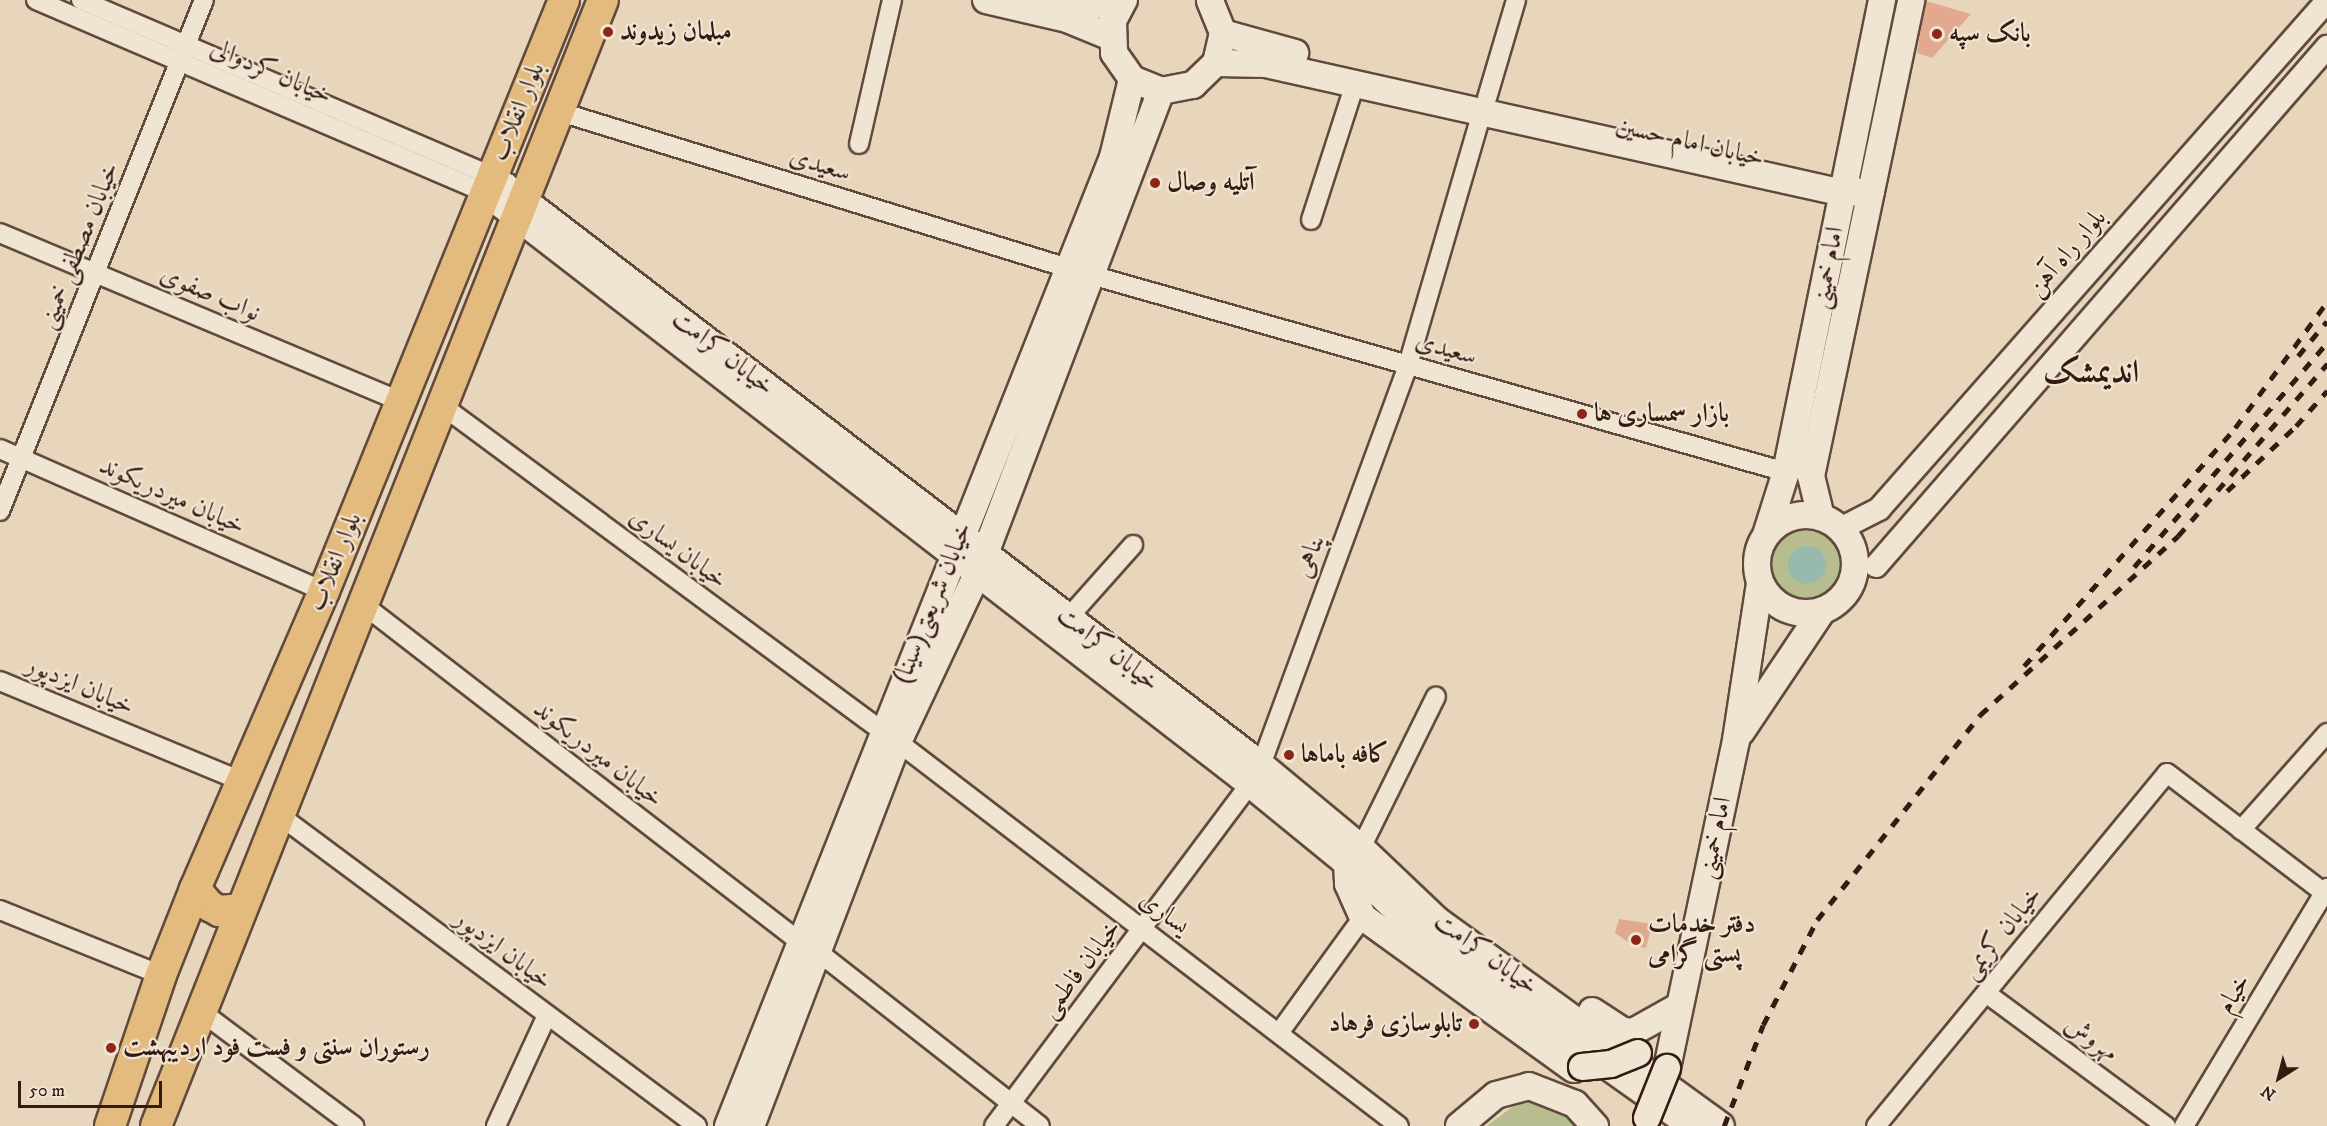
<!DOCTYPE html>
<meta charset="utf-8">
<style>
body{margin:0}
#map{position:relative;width:2327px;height:1126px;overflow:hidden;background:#e8d6bc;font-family:"IM FELL DW Pica",Amiri,serif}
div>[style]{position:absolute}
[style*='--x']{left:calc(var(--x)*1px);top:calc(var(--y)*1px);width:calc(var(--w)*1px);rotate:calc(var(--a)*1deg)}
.green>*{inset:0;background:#b8bd8f}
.round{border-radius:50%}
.water>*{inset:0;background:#97b9ae}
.building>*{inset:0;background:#e2a98f}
.roads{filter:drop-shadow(2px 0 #614a3c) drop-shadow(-2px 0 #614a3c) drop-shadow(0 2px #614a3c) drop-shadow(0 -2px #614a3c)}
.minor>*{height:18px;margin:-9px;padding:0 9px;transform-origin:9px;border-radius:9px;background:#f0e4d3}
.tertiary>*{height:22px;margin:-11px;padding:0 11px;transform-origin:11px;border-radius:11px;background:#f0e4d3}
.secondary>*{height:26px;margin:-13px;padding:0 13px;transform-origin:13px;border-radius:13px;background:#f0e4d3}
.secondary>.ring{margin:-13px;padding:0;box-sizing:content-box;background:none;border:26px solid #f0e4d3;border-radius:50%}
.primary>*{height:30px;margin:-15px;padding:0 15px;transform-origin:15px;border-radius:15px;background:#e4bb7e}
.rail>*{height:4.5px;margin-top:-2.25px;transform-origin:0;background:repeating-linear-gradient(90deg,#341b11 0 10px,transparent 0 20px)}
.bridges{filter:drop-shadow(2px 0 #341b11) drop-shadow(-2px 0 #341b11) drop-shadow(0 2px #341b11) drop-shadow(0 -2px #341b11)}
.secondary-bridge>*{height:26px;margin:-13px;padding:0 13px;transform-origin:13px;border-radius:13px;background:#f0e4d3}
.dots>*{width:16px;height:16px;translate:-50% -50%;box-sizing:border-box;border:3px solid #f0e4d3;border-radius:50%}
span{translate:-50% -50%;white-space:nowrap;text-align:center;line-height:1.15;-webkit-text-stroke:4.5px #f0e4d3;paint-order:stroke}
.poi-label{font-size:26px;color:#341b11;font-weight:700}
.left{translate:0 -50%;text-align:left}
.right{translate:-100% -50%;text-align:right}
.street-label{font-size:26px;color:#341b11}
.district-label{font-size:32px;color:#341b11;font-weight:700}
.north{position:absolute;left:2249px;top:1048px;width:60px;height:60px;-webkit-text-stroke:4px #f0e4d3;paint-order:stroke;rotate:216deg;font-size:16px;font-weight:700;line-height:24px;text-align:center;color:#341b11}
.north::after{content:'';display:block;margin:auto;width:21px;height:27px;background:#341b11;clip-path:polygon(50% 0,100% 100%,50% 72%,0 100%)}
.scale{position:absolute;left:18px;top:1081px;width:144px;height:27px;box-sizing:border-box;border:3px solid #341b11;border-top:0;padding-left:8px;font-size:18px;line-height:21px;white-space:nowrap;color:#341b11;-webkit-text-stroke:4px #f0e4d3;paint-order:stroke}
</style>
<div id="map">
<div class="green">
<i class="round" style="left:1769px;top:525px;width:76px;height:76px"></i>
<i style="clip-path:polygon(1535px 1098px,1553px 1103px,1583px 1126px,1487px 1126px,1520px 1101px)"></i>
</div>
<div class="water">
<i class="round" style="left:1788px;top:546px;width:38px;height:38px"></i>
</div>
<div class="building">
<i style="clip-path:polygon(1926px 1px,1971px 14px,1932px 58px,1917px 53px)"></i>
<i style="clip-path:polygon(1619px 919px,1652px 924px,1646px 948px,1634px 946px,1615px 933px)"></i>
</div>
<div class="roads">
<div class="minor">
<i style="--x:36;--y:0;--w:488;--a:23.2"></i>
<i style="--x:81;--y:0;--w:447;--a:23.2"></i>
<i style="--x:1487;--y:98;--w:102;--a:-73.5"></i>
<i style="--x:557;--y:111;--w:535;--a:17.08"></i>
<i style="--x:859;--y:144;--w:148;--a:-77.1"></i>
<i style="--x:1311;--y:220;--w:143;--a:-72.1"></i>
<i style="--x:0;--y:233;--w:434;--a:22.8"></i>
<i style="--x:1091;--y:275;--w:722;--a:15.83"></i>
<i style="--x:444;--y:407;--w:545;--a:36.49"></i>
<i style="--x:0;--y:449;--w:354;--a:23.7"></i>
<i style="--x:0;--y:511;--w:550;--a:-68.24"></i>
<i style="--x:365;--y:606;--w:550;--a:37.68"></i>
<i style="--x:1068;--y:618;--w:98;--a:-48.3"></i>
<i style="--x:0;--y:681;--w:261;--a:22.5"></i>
<i style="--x:898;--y:742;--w:631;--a:37.47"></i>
<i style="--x:1261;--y:765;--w:426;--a:-69.8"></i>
<i style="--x:1408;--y:365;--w:264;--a:-73.7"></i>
<i style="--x:279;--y:815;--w:521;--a:36.65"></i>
<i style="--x:2241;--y:830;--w:130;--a:-48.4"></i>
<i style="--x:1361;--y:848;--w:169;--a:-63.7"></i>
<i style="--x:0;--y:910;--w:174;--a:22"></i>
<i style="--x:817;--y:951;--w:283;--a:38.1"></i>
<i style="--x:1986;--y:993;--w:224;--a:36.5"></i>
<i style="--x:199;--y:1010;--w:194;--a:36.8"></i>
<i style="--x:1279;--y:1033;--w:143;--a:-54.1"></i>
<i style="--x:496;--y:1126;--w:122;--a:-65.3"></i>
<i style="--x:994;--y:1126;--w:427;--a:-53.2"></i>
<i style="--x:1876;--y:1126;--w:457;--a:-50.5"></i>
<i style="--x:2167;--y:773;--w:201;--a:37.3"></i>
<i style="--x:2184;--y:1126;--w:278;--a:-59"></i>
</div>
<div class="tertiary">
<i style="--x:1840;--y:529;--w:44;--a:-27.1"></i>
<i style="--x:1879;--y:509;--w:677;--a:-48.59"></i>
<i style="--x:1876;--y:566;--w:688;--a:-49.01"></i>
</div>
<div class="secondary">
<i style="--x:986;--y:0;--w:83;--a:13.2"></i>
<i style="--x:1067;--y:19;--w:48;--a:22.2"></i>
<i style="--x:1056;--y:0;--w:63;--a:6.3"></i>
<i style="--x:1124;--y:0;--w:24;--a:118"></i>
<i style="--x:1113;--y:21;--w:32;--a:88"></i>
<i style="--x:1114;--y:53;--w:32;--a:55"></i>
<i style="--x:1132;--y:79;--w:31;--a:22"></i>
<i style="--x:1161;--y:91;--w:33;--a:-11"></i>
<i style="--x:1193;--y:85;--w:32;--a:-44"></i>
<i style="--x:1216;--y:63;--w:31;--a:-77"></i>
<i style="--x:1223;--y:33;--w:35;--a:-112"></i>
<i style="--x:1223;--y:33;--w:75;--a:15.5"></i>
<i style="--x:1216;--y:63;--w:50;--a:1.1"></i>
<i style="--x:1266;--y:64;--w:591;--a:12.6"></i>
<i style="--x:1843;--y:193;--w:28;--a:-4"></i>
<i style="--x:492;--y:176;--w:969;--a:37.45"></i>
<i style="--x:1261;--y:765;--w:130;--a:39.7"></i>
<i style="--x:1361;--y:848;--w:106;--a:43.5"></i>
<i style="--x:1438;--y:921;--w:349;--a:35.9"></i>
<i style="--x:485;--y:192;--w:967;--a:37.73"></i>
<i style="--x:1250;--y:784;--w:125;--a:39.2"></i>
<i style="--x:1347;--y:863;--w:105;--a:43.5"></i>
<i style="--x:1423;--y:935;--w:330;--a:35.4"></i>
<i class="ring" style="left:1757px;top:515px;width:72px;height:72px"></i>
<i style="--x:1821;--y:517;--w:42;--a:-103.7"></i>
<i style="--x:1811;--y:476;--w:486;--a:-78.1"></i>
<i style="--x:1766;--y:535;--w:66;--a:-72.4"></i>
<i style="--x:1786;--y:472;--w:482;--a:-78.5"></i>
<i style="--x:1741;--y:732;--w:146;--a:-56.2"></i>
<i style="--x:1347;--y:863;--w:21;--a:87"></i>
<i style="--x:1348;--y:884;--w:36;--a:66"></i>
<i style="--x:1363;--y:917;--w:260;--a:35.8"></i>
<i style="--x:1592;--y:1011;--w:37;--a:33"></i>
<i style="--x:1623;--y:1031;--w:10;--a:6"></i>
<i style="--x:1633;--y:1032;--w:51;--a:-29.1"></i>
<i style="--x:1667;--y:1068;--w:335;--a:-78.1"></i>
<i style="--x:1736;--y:740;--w:158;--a:-81.3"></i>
<i style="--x:728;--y:1126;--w:1043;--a:-68.33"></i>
<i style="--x:1113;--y:157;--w:80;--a:-76.3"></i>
<i style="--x:751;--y:1126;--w:411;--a:-69.1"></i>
<i style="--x:898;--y:742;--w:188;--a:-64.8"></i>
<i style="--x:978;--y:572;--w:515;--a:-69.17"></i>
<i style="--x:1459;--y:1126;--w:48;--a:-40"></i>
<i style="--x:1496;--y:1095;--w:34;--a:-15"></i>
<i style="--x:1529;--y:1086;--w:49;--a:21.4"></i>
<i style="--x:1575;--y:1104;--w:30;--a:48"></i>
</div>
<div class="primary">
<i style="--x:195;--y:889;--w:23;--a:49"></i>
<i style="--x:210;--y:906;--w:10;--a:29"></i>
<i style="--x:219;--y:911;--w:21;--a:-5"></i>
<i style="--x:110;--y:1126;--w:159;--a:-71.3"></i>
<i style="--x:161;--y:975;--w:92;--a:-68.4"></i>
<i style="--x:195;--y:889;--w:325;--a:-66.6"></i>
<i style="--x:324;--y:591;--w:638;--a:-67.9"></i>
<i style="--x:156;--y:1126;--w:1211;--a:-68.35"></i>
</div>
</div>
<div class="rail">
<i style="--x:2298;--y:356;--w:45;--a:-50.4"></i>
<i style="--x:2227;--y:491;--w:95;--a:-43.3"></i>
<i style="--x:2296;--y:426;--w:47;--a:-48.5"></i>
<i style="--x:2134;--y:567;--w:296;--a:-49.3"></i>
<i style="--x:2024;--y:666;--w:318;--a:-48.4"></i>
<i style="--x:2235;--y:428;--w:156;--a:-53.9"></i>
<i style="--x:1724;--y:1126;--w:108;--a:-68.9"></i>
<i style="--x:1763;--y:1025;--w:118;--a:-62.8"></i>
<i style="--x:1817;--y:920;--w:262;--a:-51.5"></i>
<i style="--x:1980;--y:715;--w:267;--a:-42.1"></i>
<i style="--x:2178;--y:536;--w:228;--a:-49.1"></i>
</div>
<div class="bridges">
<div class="secondary-bridge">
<i style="--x:1582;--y:1067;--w:29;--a:-6"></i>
<i style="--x:1611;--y:1064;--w:29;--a:-22"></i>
<i style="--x:1647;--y:1118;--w:54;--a:-68.2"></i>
</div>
</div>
<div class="dots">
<i style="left:608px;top:32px;background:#8f2418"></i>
<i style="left:1937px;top:34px;background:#8f2418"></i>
<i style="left:1155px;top:183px;background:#8f2418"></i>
<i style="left:1582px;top:414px;background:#8f2418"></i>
<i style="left:1289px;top:755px;background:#8f2418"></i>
<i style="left:1636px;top:940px;background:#8f2418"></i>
<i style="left:1474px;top:1024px;background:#8f2418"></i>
<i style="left:111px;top:1048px;background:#8f2418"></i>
</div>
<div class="poi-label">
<span class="left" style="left:620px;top:32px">مبلمان زیدوند</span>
<span class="left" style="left:1949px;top:34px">بانک سپه</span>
<span class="left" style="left:1167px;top:183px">آتلیه وصال</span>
<span class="left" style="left:1594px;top:414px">بازار سمساری ها</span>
<span class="left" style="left:1301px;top:755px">کافه باماها</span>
<span class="left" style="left:1648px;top:940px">دفتر خدمات<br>پستی گرامی</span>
<span class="right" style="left:1462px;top:1024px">تابلوسازی فرهاد</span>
<span class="left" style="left:123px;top:1048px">رستوران سنتی و فست فود اردیبهشت</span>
</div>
<div class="street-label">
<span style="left:271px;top:72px;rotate:23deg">خیابان کردوالی</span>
<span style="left:518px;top:112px;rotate:-68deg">بلوار انقلاب</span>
<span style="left:1690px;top:142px;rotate:13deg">خیابان امام حسین</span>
<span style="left:820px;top:165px;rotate:17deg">سعیدی</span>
<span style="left:79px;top:246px;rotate:-68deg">خیابان مصطفی خمینی</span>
<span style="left:2067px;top:253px;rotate:-49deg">بلوار راه آهن</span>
<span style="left:1828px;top:268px;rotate:-79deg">امام خمینی</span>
<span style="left:210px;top:294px;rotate:23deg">نواب صفوی</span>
<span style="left:1446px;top:349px;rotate:16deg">سعیدی</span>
<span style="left:723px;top:353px;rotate:38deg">خیابان کرامت</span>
<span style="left:172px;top:496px;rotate:24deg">خیابان میردریکوند</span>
<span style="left:678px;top:549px;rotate:37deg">خیابان یساری</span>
<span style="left:1310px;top:556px;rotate:-70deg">پناهی</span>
<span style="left:335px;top:562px;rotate:-68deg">بلوار انقلاب</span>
<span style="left:933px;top:603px;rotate:-68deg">خیابان شریعتی(سینا)</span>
<span style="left:1108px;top:649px;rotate:38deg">خیابان کرامت</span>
<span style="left:80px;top:686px;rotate:23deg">خیابان ایزدپور</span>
<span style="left:598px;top:754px;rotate:38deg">خیابان میردریکوند</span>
<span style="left:1715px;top:838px;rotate:-78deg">امام خمینی</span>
<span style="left:1164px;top:913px;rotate:37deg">یساری</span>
<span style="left:2002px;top:933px;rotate:-51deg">خیابان کریمی</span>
<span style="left:503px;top:950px;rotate:37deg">خیابان ایزدپور</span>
<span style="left:1486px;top:954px;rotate:36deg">خیابان کرامت</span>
<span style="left:1081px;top:969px;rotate:-53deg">خیابان فاطمی</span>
<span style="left:2234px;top:994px;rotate:-59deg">خیام</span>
<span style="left:2091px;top:1039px;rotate:36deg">مهروش</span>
</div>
<div class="district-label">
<span style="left:2091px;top:373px">اندیمشک</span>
</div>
<div class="north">N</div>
<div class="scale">50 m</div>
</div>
